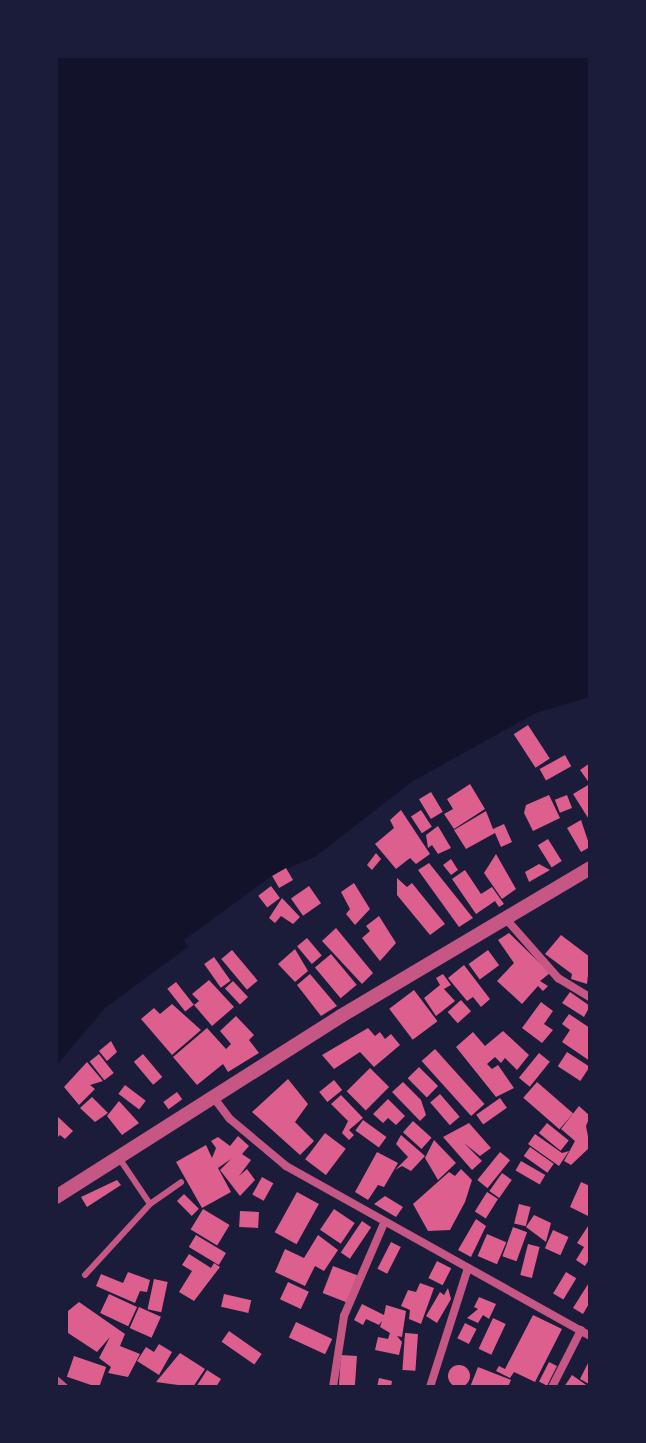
<!DOCTYPE html>
<style>
body{margin:0}
#map{position:relative;width:646px;height:1443px;overflow:hidden;background:#1b1b3a;font-family:"Open Sans",sans-serif}
div>[style]{position:absolute}
[style*='--x']{left:calc(var(--x)*1px);top:calc(var(--y)*1px);width:calc(var(--w)*1px);rotate:calc(var(--a)*1deg)}
.water>*{inset:0;background:#12122b}
.building>*{inset:0;background:#dd5f8e;transform-origin:0 0}
.round{border-radius:50%}
.service>*{height:6px;margin:-3px;padding:0 3px;transform-origin:3px;border-radius:3px;background:#c65784}
.minor>*{height:8px;margin:-4px;padding:0 4px;transform-origin:4px;border-radius:4px;background:#c65784}
.tertiary>*{height:14px;margin:-7px;padding:0 7px;transform-origin:7px;border-radius:7px;background:#c65784}
span{translate:-50% -50%;white-space:nowrap;text-align:center;line-height:1.15;-webkit-text-stroke:6px #1b1b3a;paint-order:stroke}
.frame{position:absolute;inset:0;border:58px solid #1b1b3a;pointer-events:none}
</style>
<div id="map">
<div class="water">
<i style="clip-path:polygon(56px 56px,590px 56px,590px 697px,536px 713px,413px 781px,316px 856px,273px 875px,184px 940px,188px 947px,105px 1008px,56px 1066px)"></i>
</div>
<div class="building">
<i style="left:528px;top:725px;width:40px;height:17px;rotate:57deg"></i>
<i style="left:565px;top:755px;width:13px;height:29px;rotate:61deg"></i>
<i style="clip-path:polygon(590px 763px,590px 784px,580px 770px)"></i>
<i style="clip-path:polygon(470px 784px,485px 809px,454px 829px,444px 814px,453px 809px,447px 799px)"></i>
<i style="clip-path:polygon(588px 785px,590px 789px,590px 821px,573px 794px)"></i>
<i style="left:431px;top:792px;width:23px;height:14px;rotate:59deg"></i>
<i style="clip-path:polygon(549px 795px,560px 818px,533px 831px,524px 813px,526px 805px)"></i>
<i style="left:567px;top:795px;width:14px;height:13px;rotate:69deg"></i>
<i style="clip-path:polygon(401px 810px,430px 854px,416px 864px,410px 858px,396px 869px,375px 844px,394px 828px,390px 820px)"></i>
<i style="left:421px;top:810px;width:20px;height:12px;rotate:57deg"></i>
<i style="clip-path:polygon(486px 811px,493px 829px,504px 824px,512px 842px,501px 847px,495px 833px,466px 849px,454px 830px)"></i>
<i style="clip-path:polygon(581px 820px,590px 847px,581px 852px,567px 828px)"></i>
<i style="clip-path:polygon(438px 826px,451px 848px,438px 854px,432px 845px,428px 848px,426px 835px)"></i>
<i style="left:548px;top:839px;width:26px;height:12px;rotate:58deg"></i>
<i style="clip-path:polygon(376px 853px,381px 859px,372px 870px,367px 865px)"></i>
<i style="clip-path:polygon(496px 854px,516px 889px,502px 899px,484px 873px)"></i>
<i style="clip-path:polygon(451px 859px,458px 870px,451px 875px,443px 865px)"></i>
<i style="clip-path:polygon(429px 863px,473px 918px,459px 927px,418px 870px)"></i>
<i style="clip-path:polygon(539px 864px,550px 870px,529px 882px,525px 872px)"></i>
<i style="left:286px;top:868px;width:14px;height:16px;rotate:60deg"></i>
<i style="clip-path:polygon(465px 870px,481px 894px,492px 887px,504px 904px,499px 907px,495px 901px,476px 914px,452px 879px)"></i>
<i style="clip-path:polygon(397px 878px,407px 887px,412px 883px,445px 924px,430px 935px,397px 895px)"></i>
<i style="clip-path:polygon(354px 883px,370px 909px,355px 925px,346px 914px,350px 909px,341px 892px)"></i>
<i style="left:271px;top:886px;width:15px;height:16px;rotate:53deg"></i>
<i style="left:309px;top:886px;width:21px;height:22px;rotate:55deg"></i>
<i style="clip-path:polygon(282px 898px,300px 917px,293px 924px,281px 916px,275px 923px,269px 918px)"></i>
<i style="clip-path:polygon(379px 916px,396px 943px,380px 961px,362px 938px,370px 931px,366px 926px)"></i>
<i style="clip-path:polygon(336px 928px,373px 973px,362px 984px,322px 941px)"></i>
<i style="clip-path:polygon(509px 933px,550px 973px,540px 981px,548px 986px,543px 991px,538px 986px,522px 1004px,497px 981px,514px 963px,498px 940px)"></i>
<i style="clip-path:polygon(561px 935px,590px 957px,587px 984px,571px 979px,572px 974px,545px 954px)"></i>
<i style="left:307px;top:938px;width:23px;height:13px;rotate:50deg"></i>
<i style="clip-path:polygon(295px 949px,308px 971px,295px 982px,278px 964px)"></i>
<i style="left:232px;top:950px;width:40px;height:14px;rotate:50deg"></i>
<i style="left:488px;top:950px;width:19px;height:24px;rotate:54deg"></i>
<i style="left:331px;top:954px;width:40px;height:21px;rotate:50deg"></i>
<i style="left:214px;top:957px;width:29px;height:12px;rotate:55deg"></i>
<i style="clip-path:polygon(464px 965px,490px 999px,481px 1007px,473px 997px,467px 1001px,448px 978px)"></i>
<i style="clip-path:polygon(310px 974px,337px 1006px,321px 1016px,297px 985px)"></i>
<i style="clip-path:polygon(443px 974px,451px 985px,444px 989px,455px 1001px,436px 1016px,424px 998px,440px 985px,436px 978px)"></i>
<i style="clip-path:polygon(209px 980px,234px 1007px,212px 1026px,194px 1005px,199px 1001px,192px 994px)"></i>
<i style="left:233px;top:981px;width:22px;height:11px;rotate:47deg"></i>
<i style="left:176px;top:982px;width:29px;height:11px;rotate:52deg"></i>
<i style="left:414px;top:990px;width:39px;height:31px;rotate:53deg"></i>
<i style="clip-path:polygon(570px 992px,590px 1006px,584px 1017px,562px 1003px)"></i>
<i style="left:461px;top:1000px;width:15px;height:18px;rotate:48deg"></i>
<i style="clip-path:polygon(541px 1002px,553px 1011px,544px 1024px,553px 1030px,542px 1043px,522px 1028px)"></i>
<i style="clip-path:polygon(172px 1004px,201px 1030px,172px 1055px,141px 1019px,154px 1008px,160px 1014px)"></i>
<i style="clip-path:polygon(569px 1014px,590px 1028px,590px 1061px,562px 1042px,570px 1030px,562px 1024px)"></i>
<i style="clip-path:polygon(236px 1016px,254px 1035px,249px 1040px,259px 1053px,228px 1072px,223px 1064px,197px 1085px,173px 1057px,207px 1028px,226px 1049px,231px 1044px,220px 1031px)"></i>
<i style="clip-path:polygon(368px 1028px,375px 1036px,380px 1032px,385px 1039px,391px 1034px,400px 1045px,374px 1067px,360px 1052px,334px 1069px,322px 1055px)"></i>
<i style="clip-path:polygon(503px 1031px,529px 1055px,517px 1070px,505px 1058px,501px 1063px,495px 1057px,487px 1064px,492px 1069px,498px 1065px,514px 1088px,496px 1097px,456px 1047px,473px 1032px,485px 1046px)"></i>
<i style="clip-path:polygon(111px 1041px,117px 1052px,107px 1061px,99px 1051px)"></i>
<i style="left:435px;top:1049px;width:74px;height:18px;rotate:48deg"></i>
<i style="left:567px;top:1052px;width:27px;height:17px;rotate:33deg"></i>
<i style="left:539px;top:1053px;width:14px;height:32px;rotate:39deg"></i>
<i style="left:99px;top:1054px;width:24px;height:12px;rotate:52deg"></i>
<i style="left:143px;top:1054px;width:30px;height:12px;rotate:50deg"></i>
<i style="clip-path:polygon(87px 1062px,103px 1081px,90px 1085px,95px 1089px,79px 1105px,64px 1087px)"></i>
<i style="left:419px;top:1067px;width:27px;height:16px;rotate:45deg"></i>
<i style="left:370px;top:1068px;width:27px;height:33px;rotate:45deg"></i>
<i style="clip-path:polygon(288px 1079px,308px 1104px,295px 1122px,314px 1141px,300px 1155px,252px 1112px)"></i>
<i style="left:334px;top:1080px;width:13px;height:19px;rotate:51deg"></i>
<i style="clip-path:polygon(403px 1082px,421px 1100px,426px 1115px,420px 1121px,392px 1092px)"></i>
<i style="left:537px;top:1082px;width:48px;height:21px;rotate:41deg"></i>
<i style="left:125px;top:1085px;width:26px;height:11px;rotate:37deg"></i>
<i style="left:177px;top:1092px;width:9px;height:17px;rotate:54deg"></i>
<i style="left:440px;top:1094px;width:30px;height:13px;rotate:49deg"></i>
<i style="clip-path:polygon(341px 1095px,363px 1118px,349px 1130px,354px 1135px,349px 1140px,342px 1133px,348px 1121px,331px 1104px)"></i>
<i style="clip-path:polygon(92px 1097px,108px 1113px,95px 1122px,80px 1108px)"></i>
<i style="left:500px;top:1098px;width:12px;height:29px;rotate:55deg"></i>
<i style="clip-path:polygon(388px 1099px,405px 1116px,396px 1125px,388px 1118px,383px 1123px,373px 1114px)"></i>
<i style="clip-path:polygon(119px 1101px,139px 1123px,122px 1135px,107px 1116px)"></i>
<i style="clip-path:polygon(579px 1106px,590px 1116px,586px 1126px,590px 1147px,571px 1165px,564px 1161px,575px 1141px,561px 1129px)"></i>
<i style="clip-path:polygon(56px 1115px,73px 1131px,65px 1139px,60px 1135px,56px 1139px)"></i>
<i style="left:363px;top:1120px;width:29px;height:13px;rotate:36deg"></i>
<i style="left:413px;top:1121px;width:25px;height:15px;rotate:42deg"></i>
<i style="clip-path:polygon(469px 1123px,491px 1148px,480px 1156px,464px 1143px,482px 1161px,472px 1170px,443px 1137px)"></i>
<i style="left:547px;top:1123px;width:28px;height:13px;rotate:39deg"></i>
<i style="left:325px;top:1133px;width:26px;height:33px;rotate:37deg"></i>
<i style="clip-path:polygon(535px 1134px,562px 1153px,569px 1151px,559px 1166px,528px 1144px)"></i>
<i style="clip-path:polygon(401px 1135px,425px 1156px,411px 1171px,402px 1166px,395px 1170px,408px 1157px,396px 1144px)"></i>
<i style="clip-path:polygon(238px 1136px,249px 1146px,242px 1154px,251px 1160px,239px 1176px,247px 1169px,255px 1180px,240px 1196px,220px 1170px,231px 1159px,218px 1168px,231px 1192px,202px 1208px,176px 1162px,206px 1145px,212px 1158px,216px 1148px,211px 1141px,218px 1137px,230px 1146px)"></i>
<i style="clip-path:polygon(434px 1140px,456px 1163px,438px 1180px,425px 1158px)"></i>
<i style="left:530px;top:1147px;width:29px;height:11px;rotate:35deg"></i>
<i style="clip-path:polygon(377px 1152px,398px 1163px,384px 1187px,378px 1185px,368px 1200px,355px 1192px)"></i>
<i style="left:500px;top:1152px;width:13px;height:36px;rotate:39deg"></i>
<i style="left:521px;top:1161px;width:28px;height:11px;rotate:30deg"></i>
<i style="clip-path:polygon(461px 1169px,472px 1180px,465px 1202px,450px 1230px,428px 1231px,413px 1204px,449px 1172px,455px 1176px)"></i>
<i style="left:502px;top:1173px;width:12px;height:22px;rotate:35deg"></i>
<i style="left:262px;top:1177px;width:13px;height:20px;rotate:29deg"></i>
<i style="clip-path:polygon(117px 1180px,121px 1185px,87px 1207px,81px 1197px)"></i>
<i style="clip-path:polygon(581px 1182px,590px 1186px,590px 1217px,570px 1207px)"></i>
<i style="left:297px;top:1192px;width:25px;height:46px;rotate:29deg"></i>
<i style="left:487px;top:1192px;width:13px;height:23px;rotate:32deg"></i>
<i style="left:184px;top:1194px;width:21px;height:10px;rotate:45deg"></i>
<i style="clip-path:polygon(385px 1196px,403px 1207px,396px 1217px,374px 1204px)"></i>
<i style="left:519px;top:1204px;width:12px;height:20px;rotate:14deg"></i>
<i style="left:203px;top:1209px;width:31px;height:24px;rotate:31deg"></i>
<i style="left:334px;top:1209px;width:25px;height:25px;rotate:34deg"></i>
<i style="left:240px;top:1211px;width:19px;height:16px;rotate:3deg"></i>
<i style="clip-path:polygon(534px 1215px,551px 1223px,546px 1242px,526px 1227px)"></i>
<i style="clip-path:polygon(476px 1219px,486px 1226px,471px 1257px,458px 1250px)"></i>
<i style="left:362px;top:1221px;width:11px;height:38px;rotate:34deg"></i>
<i style="clip-path:polygon(590px 1223px,590px 1258px,585px 1266px,576px 1260px,584px 1247px,577px 1243px)"></i>
<i style="left:513px;top:1227px;width:15px;height:31px;rotate:20deg"></i>
<i style="left:553px;top:1230px;width:17px;height:20px;rotate:24deg"></i>
<i style="left:487px;top:1234px;width:21px;height:24px;rotate:23deg"></i>
<i style="left:196px;top:1235px;width:35px;height:14px;rotate:31deg"></i>
<i style="clip-path:polygon(318px 1235px,338px 1250px,324px 1271px,315px 1266px,305px 1286px,275px 1272px,285px 1249px,304px 1258px)"></i>
<i style="left:391px;top:1242px;width:11px;height:30px;rotate:27deg"></i>
<i style="left:528px;top:1244px;width:12px;height:32px;rotate:14deg"></i>
<i style="clip-path:polygon(189px 1254px,211px 1268px,214px 1263px,220px 1267px,194px 1301px,179px 1292px,192px 1271px,182px 1265px)"></i>
<i style="left:437px;top:1261px;width:16px;height:19px;rotate:27deg"></i>
<i style="left:333px;top:1266px;width:26px;height:29px;rotate:21deg"></i>
<i style="clip-path:polygon(128px 1272px,150px 1280px,147px 1292px,140px 1291px,135px 1303px,96px 1286px,101px 1274px,123px 1283px)"></i>
<i style="left:566px;top:1272px;width:12px;height:25px;rotate:31deg"></i>
<i style="left:154px;top:1279px;width:14px;height:31px;rotate:12deg"></i>
<i style="clip-path:polygon(590px 1281px,590px 1302px,583px 1314px,573px 1308px)"></i>
<i style="left:288px;top:1282px;width:23px;height:19px;rotate:25deg"></i>
<i style="clip-path:polygon(420px 1283px,434px 1288px,421px 1324px,409px 1319px,410px 1310px,401px 1306px,408px 1290px,416px 1292px)"></i>
<i style="clip-path:polygon(448px 1288px,451px 1299px,437px 1323px,426px 1316px,440px 1292px,444px 1295px)"></i>
<i style="left:109px;top:1294px;width:31px;height:21px;rotate:25deg"></i>
<i style="left:224px;top:1294px;width:28px;height:13px;rotate:13deg"></i>
<i style="clip-path:polygon(479px 1297px,496px 1304px,489px 1319px,483px 1315px,478px 1323px,467px 1318px,478px 1309px,474px 1307px)"></i>
<i style="clip-path:polygon(79px 1302px,125px 1334px,120px 1346px,140px 1354px,128px 1377px,108px 1373px,111px 1367px,99px 1358px,110px 1337px,97px 1352px,68px 1333px,68px 1311px)"></i>
<i style="clip-path:polygon(362px 1304px,384px 1315px,386px 1305px,406px 1311px,402px 1337px,397px 1336px,402px 1342px,399px 1355px,375px 1350px,378px 1337px,388px 1339px,390px 1333px,380px 1327px,382px 1321px,379px 1325px,366px 1319px,363px 1325px,354px 1320px)"></i>
<i style="left:139px;top:1307px;width:24px;height:23px;rotate:24deg"></i>
<i style="clip-path:polygon(533px 1315px,562px 1329px,535px 1382px,514px 1372px,510px 1378px,496px 1371px,499px 1366px,505px 1369px)"></i>
<i style="left:493px;top:1318px;width:14px;height:34px;rotate:25deg"></i>
<i style="left:296px;top:1322px;width:40px;height:17px;rotate:25deg"></i>
<i style="left:465px;top:1323px;width:13px;height:17px;rotate:27deg"></i>
<i style="left:229px;top:1331px;width:40px;height:13px;rotate:35deg"></i>
<i style="left:405px;top:1333px;width:13px;height:37px;rotate:4deg"></i>
<i style="clip-path:polygon(159px 1344px,172px 1352px,159px 1375px,137px 1361px,146px 1347px,154px 1352px)"></i>
<i style="clip-path:polygon(180px 1353px,205px 1369px,193px 1387px,156px 1382px)"></i>
<i style="left:341px;top:1355px;width:16px;height:32px;rotate:4deg"></i>
<i style="left:74px;top:1356px;width:34px;height:22px;rotate:19deg"></i>
<i style="clip-path:polygon(590px 1359px,590px 1383px,589px 1384px,580px 1379px)"></i>
<i style="left:549px;top:1362px;width:9px;height:22px;rotate:27deg"></i>
<i class="round" style="left:448px;top:1365px;width:22px;height:22px"></i>
<i style="clip-path:polygon(478px 1367px,511px 1380px,508px 1387px,470px 1387px)"></i>
<i style="clip-path:polygon(207px 1370px,221px 1379px,216px 1387px,196px 1387px)"></i>
<i style="clip-path:polygon(572px 1375px,589px 1387px,564px 1387px)"></i>
<i style="clip-path:polygon(379px 1378px,392px 1381px,391px 1387px,377px 1387px)"></i>
</div>
<div class="service">
<i style="--x:119;--y:1158;--w:55;--a:56"></i>
<i style="--x:85;--y:1275;--w:96;--a:-47.5"></i>
<i style="--x:150;--y:1204;--w:38;--a:-35"></i>
</div>
<div class="minor">
<i style="--x:506;--y:919;--w:79;--a:48.6"></i>
<i style="--x:558;--y:978;--w:37;--a:31"></i>
<i style="--x:214;--y:1098;--w:26;--a:53"></i>
<i style="--x:230;--y:1119;--w:73;--a:40"></i>
<i style="--x:286;--y:1166;--w:348;--a:29.2"></i>
<i style="--x:56;--y:1380;--w:11;--a:41"></i>
<i style="--x:333;--y:1387;--w:72;--a:-81.2"></i>
<i style="--x:344;--y:1316;--w:101;--a:-66.7"></i>
<i style="--x:430;--y:1387;--w:125;--a:-72.3"></i>
<i style="--x:552;--y:1387;--w:64;--a:-63"></i>
</div>
<div class="tertiary">
<i style="--x:56;--y:1197;--w:338;--a:-32.4"></i>
<i style="--x:341;--y:1016;--w:290;--a:-30.7"></i>
</div>
<div class="frame"></div>
</div>
